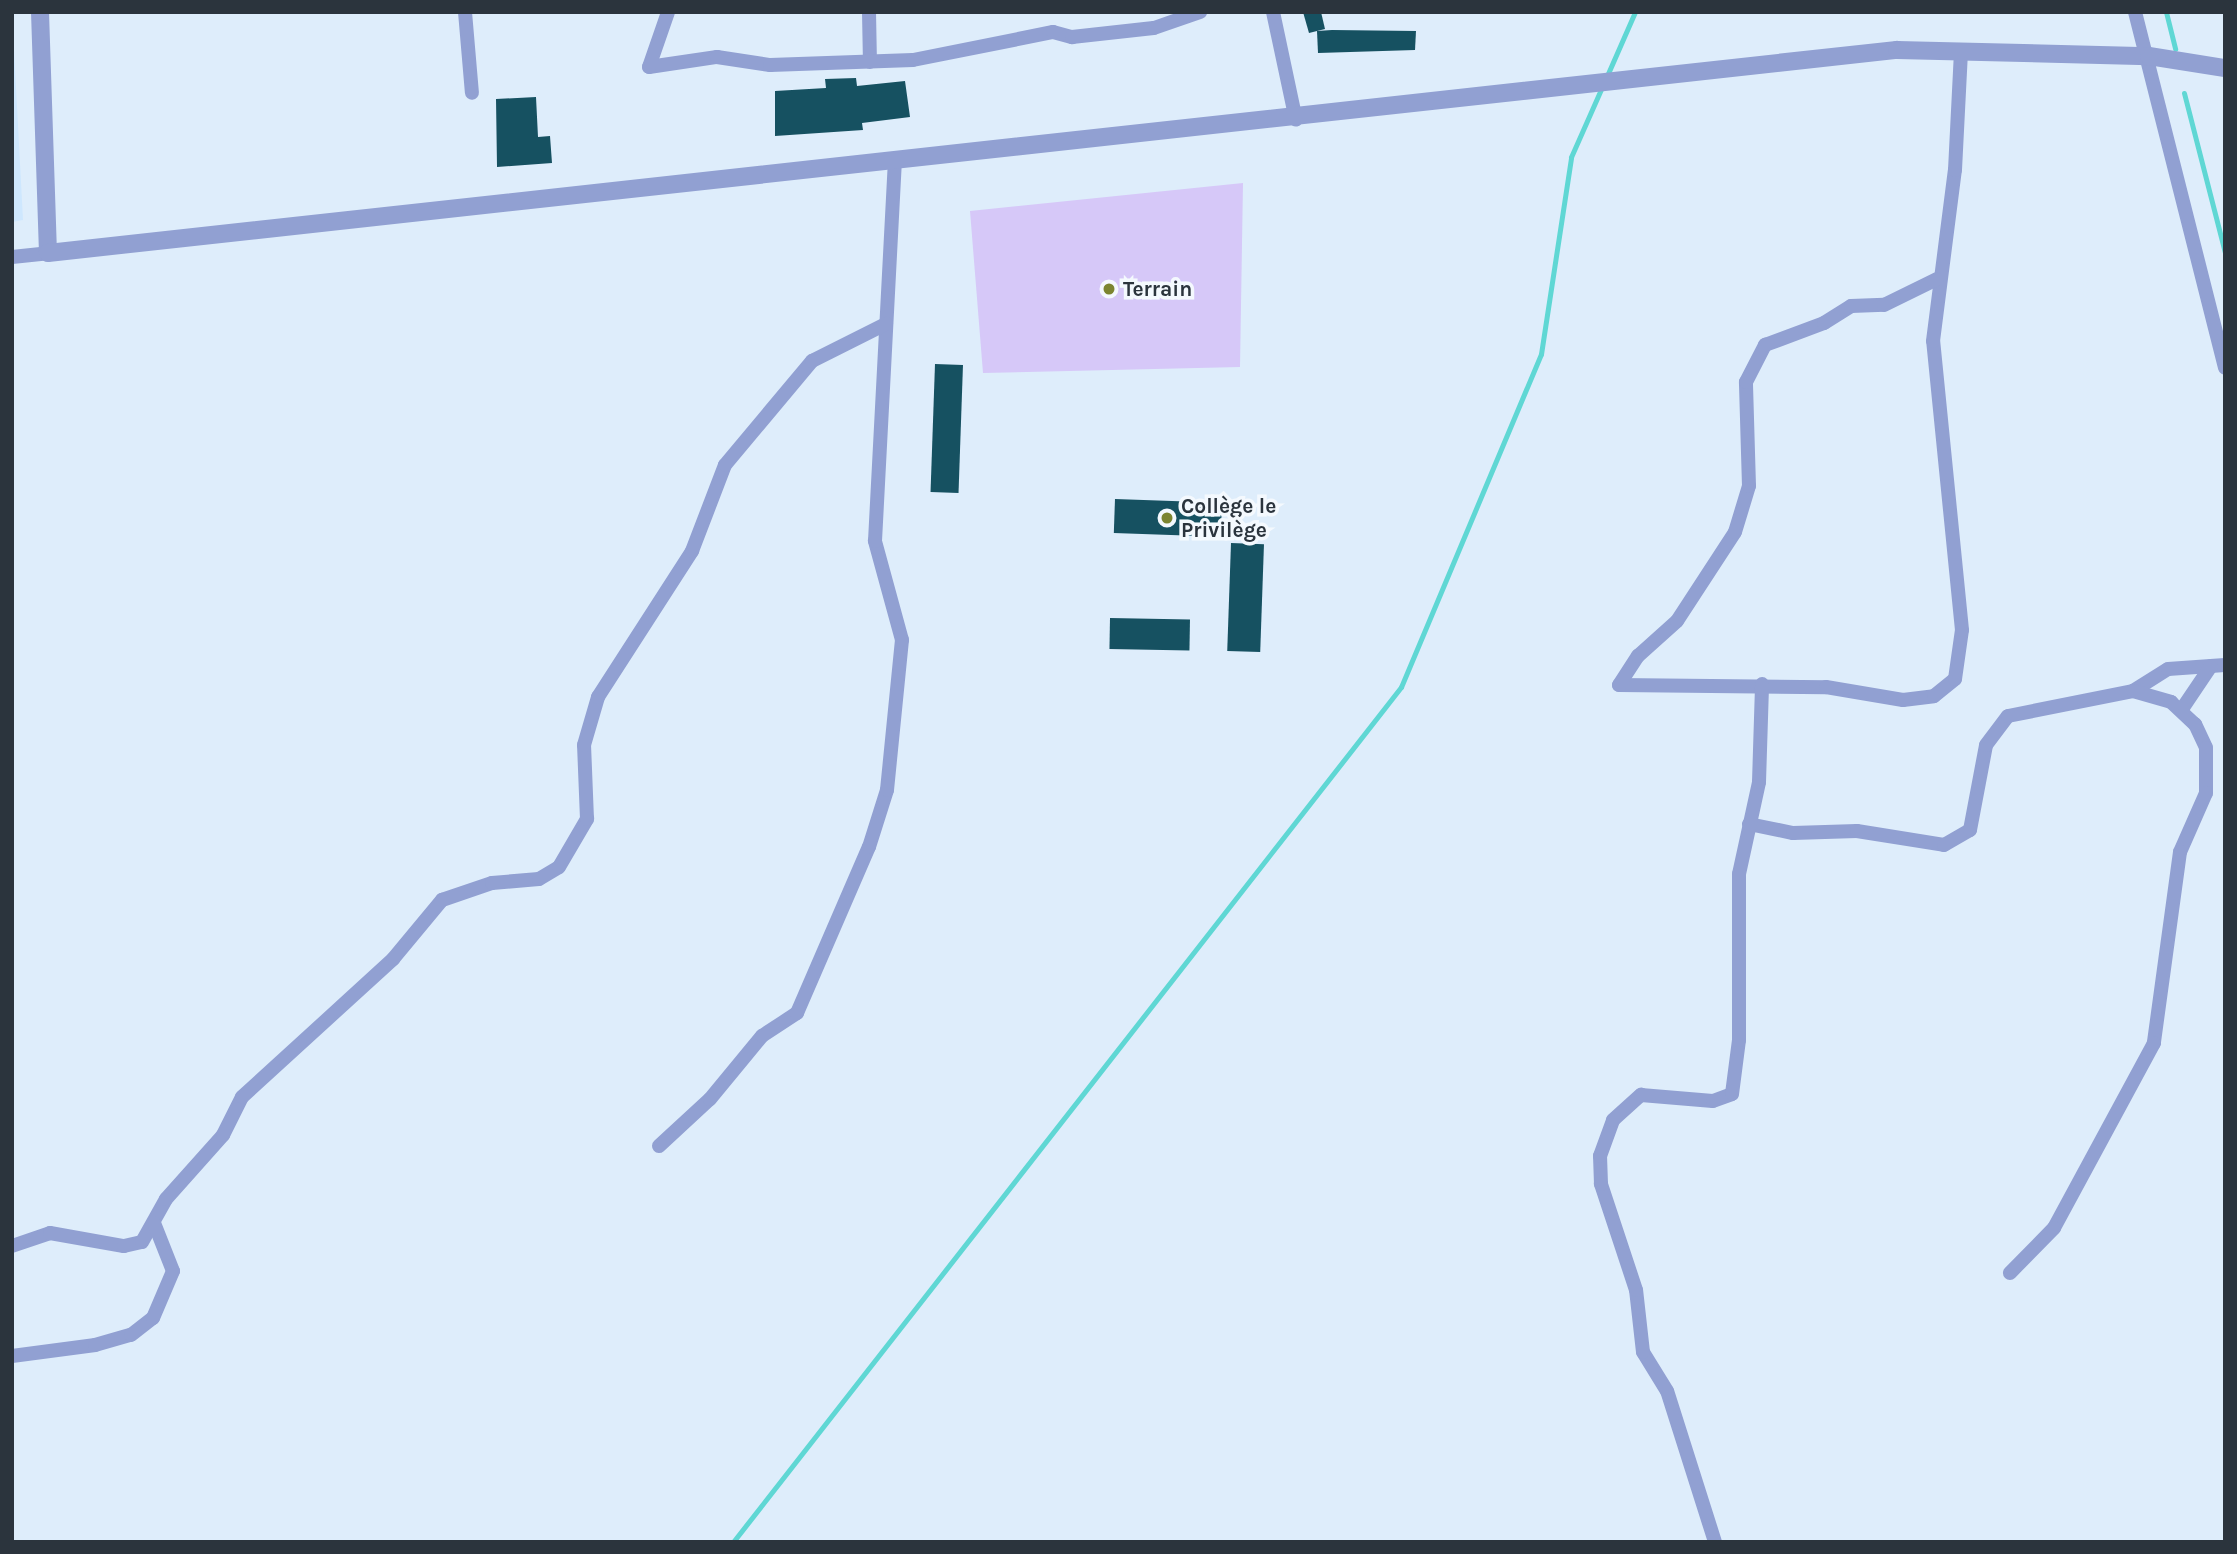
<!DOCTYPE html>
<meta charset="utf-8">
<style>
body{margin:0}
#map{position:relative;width:2237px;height:1554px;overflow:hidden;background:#deedfb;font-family:Karla,sans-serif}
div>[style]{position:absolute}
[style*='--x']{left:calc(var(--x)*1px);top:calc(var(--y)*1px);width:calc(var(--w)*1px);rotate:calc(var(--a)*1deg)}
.built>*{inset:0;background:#cee7fe}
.green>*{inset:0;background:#d6c8f8}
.stream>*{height:5px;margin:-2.5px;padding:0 2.5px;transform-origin:2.5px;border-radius:2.5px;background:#5fd7d4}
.building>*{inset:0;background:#165161;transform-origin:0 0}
.minor>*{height:14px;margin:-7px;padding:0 7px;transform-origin:7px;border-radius:7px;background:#91a0d2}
.tertiary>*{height:18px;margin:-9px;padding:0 9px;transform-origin:9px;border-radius:9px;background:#91a0d2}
.dots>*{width:19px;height:19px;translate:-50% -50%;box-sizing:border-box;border:4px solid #f4f9fe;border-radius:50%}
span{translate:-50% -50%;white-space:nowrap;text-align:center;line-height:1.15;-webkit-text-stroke:7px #f4f9fe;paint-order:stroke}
.poi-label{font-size:21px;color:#2b343d;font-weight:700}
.left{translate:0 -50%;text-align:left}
.frame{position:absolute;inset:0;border:14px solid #2b343d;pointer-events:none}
</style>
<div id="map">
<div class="built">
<i style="clip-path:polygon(12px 12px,23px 220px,12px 222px)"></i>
</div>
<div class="green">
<i style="clip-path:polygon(1243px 183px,1240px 367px,983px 373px,970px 211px)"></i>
</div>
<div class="stream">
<i style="--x:2166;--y:12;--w:38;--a:76"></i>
<i style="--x:1606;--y:78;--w:72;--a:-66.3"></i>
<i style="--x:2184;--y:93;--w:165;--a:75.6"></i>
<i style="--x:733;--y:1542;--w:1085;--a:-52"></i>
<i style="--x:1401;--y:687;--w:361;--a:-67.2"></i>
<i style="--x:1541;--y:354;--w:199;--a:-81.3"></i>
<i style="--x:1571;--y:157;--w:77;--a:-66.1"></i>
</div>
<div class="building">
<i style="clip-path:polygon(1303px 12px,1321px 12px,1325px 29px,1309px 33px)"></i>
<i style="clip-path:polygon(1332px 30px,1416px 31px,1415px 50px,1318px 53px,1317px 31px)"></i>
<i style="clip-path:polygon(856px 78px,857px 86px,905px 81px,910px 117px,862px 123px,863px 130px,775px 136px,775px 91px,826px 88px,825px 79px)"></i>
<i style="clip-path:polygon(536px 97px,538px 137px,550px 136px,552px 163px,497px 167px,496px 99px)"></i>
<i style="left:935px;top:364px;width:28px;height:128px;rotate:2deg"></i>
<i style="left:1115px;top:499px;width:107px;height:34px;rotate:2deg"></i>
<i style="left:1231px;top:543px;width:33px;height:108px;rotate:2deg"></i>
<i style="left:1110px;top:618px;width:80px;height:31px;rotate:1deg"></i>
</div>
<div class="minor">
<i style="--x:465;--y:12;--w:81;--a:85.1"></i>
<i style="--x:869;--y:12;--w:50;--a:88.9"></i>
<i style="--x:1273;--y:12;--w:110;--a:78"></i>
<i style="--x:2135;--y:12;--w:367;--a:75.8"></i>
<i style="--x:649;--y:67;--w:69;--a:-8.4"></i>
<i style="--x:717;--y:57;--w:54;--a:8.6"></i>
<i style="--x:770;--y:65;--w:143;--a:-2"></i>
<i style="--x:913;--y:60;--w:143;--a:-11.3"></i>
<i style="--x:1053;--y:32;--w:20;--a:15"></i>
<i style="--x:1072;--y:37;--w:82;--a:-6.3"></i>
<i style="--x:1154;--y:28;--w:49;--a:-19.2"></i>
<i style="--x:649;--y:67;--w:58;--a:-70.9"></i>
<i style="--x:12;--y:257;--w:36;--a:-6"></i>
<i style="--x:1619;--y:685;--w:207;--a:0.6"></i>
<i style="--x:1826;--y:687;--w:78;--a:9.6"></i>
<i style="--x:1903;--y:700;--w:31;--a:-7"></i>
<i style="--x:1934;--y:696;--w:27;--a:-39"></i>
<i style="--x:1955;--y:679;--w:49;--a:-81.9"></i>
<i style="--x:1962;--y:630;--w:290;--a:-95.7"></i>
<i style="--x:1933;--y:341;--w:172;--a:-82.7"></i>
<i style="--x:1955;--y:170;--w:120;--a:-87.1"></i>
<i style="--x:1619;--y:685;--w:35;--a:-57"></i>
<i style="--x:1638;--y:656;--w:52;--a:-41.9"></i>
<i style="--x:1677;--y:621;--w:106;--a:-56.9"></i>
<i style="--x:1735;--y:532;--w:48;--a:-73.1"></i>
<i style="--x:1749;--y:486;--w:104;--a:-91.7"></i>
<i style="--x:1746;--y:382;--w:42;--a:-62.8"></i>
<i style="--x:1765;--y:345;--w:63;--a:-20.4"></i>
<i style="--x:1824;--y:323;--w:32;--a:-32"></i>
<i style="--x:1851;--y:306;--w:33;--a:-2"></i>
<i style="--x:1884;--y:305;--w:59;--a:-26.1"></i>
<i style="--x:2133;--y:691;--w:41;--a:-32.2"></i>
<i style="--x:2168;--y:669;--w:57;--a:-4"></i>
<i style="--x:2182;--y:709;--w:52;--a:-56"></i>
<i style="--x:1749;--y:824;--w:45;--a:11.6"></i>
<i style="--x:1793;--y:833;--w:64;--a:-1.8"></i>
<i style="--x:1857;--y:831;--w:88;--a:9.1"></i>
<i style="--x:1944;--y:845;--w:30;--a:-30"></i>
<i style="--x:1970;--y:830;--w:86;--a:-79.3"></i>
<i style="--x:1986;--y:745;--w:36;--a:-53"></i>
<i style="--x:2008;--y:716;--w:127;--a:-11.3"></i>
<i style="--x:2133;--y:691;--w:40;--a:16"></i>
<i style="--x:2171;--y:702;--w:33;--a:43"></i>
<i style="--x:2195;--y:724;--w:26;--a:65"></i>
<i style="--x:2206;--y:748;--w:45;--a:90"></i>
<i style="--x:2206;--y:793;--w:64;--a:113.8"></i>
<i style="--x:2180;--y:852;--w:193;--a:97.8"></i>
<i style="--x:2154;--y:1043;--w:210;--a:118.4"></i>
<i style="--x:2054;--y:1228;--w:63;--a:134.4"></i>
<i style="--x:659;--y:1146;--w:69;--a:-42.7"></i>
<i style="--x:710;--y:1099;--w:82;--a:-50.5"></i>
<i style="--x:762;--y:1036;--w:42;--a:-33.3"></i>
<i style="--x:797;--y:1013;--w:181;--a:-66.6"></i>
<i style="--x:869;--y:847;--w:60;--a:-72.5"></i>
<i style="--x:887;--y:790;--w:151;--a:-84.3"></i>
<i style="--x:902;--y:640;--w:103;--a:-105.3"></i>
<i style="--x:875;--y:541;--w:379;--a:-87"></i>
<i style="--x:12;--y:1246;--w:40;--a:-18.9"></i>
<i style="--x:50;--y:1233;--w:75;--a:10"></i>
<i style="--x:124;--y:1246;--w:18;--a:-13"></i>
<i style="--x:142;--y:1242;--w:49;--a:-60.8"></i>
<i style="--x:166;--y:1199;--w:86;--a:-48.3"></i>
<i style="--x:223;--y:1135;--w:42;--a:-63.4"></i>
<i style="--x:242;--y:1097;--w:205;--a:-42.4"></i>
<i style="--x:393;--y:959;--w:77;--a:-50.3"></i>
<i style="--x:442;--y:900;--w:53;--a:-18.8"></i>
<i style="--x:492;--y:883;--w:47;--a:-4.9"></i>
<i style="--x:539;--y:879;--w:23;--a:-31"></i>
<i style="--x:559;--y:867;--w:56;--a:-59.7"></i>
<i style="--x:587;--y:819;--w:74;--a:-92.3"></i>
<i style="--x:584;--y:745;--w:50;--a:-73.7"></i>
<i style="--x:598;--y:697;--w:174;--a:-57.2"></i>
<i style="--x:692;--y:551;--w:92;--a:-69"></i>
<i style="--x:725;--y:465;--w:136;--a:-50.1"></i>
<i style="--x:812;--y:361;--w:83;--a:-26.6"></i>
<i style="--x:12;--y:1356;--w:84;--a:-7.5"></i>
<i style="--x:95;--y:1345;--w:37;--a:-16"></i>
<i style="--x:131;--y:1335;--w:28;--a:-38"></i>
<i style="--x:153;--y:1318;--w:51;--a:-66.9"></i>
<i style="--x:173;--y:1271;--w:52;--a:-111.6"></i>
<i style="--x:1715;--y:1542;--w:158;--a:-107.6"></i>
<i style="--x:1667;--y:1391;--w:46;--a:-121.6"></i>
<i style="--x:1643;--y:1352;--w:62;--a:-96.4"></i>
<i style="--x:1636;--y:1290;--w:112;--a:-108.3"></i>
<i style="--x:1601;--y:1184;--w:28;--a:-92"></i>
<i style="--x:1600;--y:1156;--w:38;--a:-70"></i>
<i style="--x:1613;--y:1120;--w:38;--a:-42"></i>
<i style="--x:1641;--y:1095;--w:72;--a:4.8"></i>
<i style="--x:1713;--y:1101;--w:20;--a:-20"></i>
<i style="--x:1732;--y:1094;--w:54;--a:-82.6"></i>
<i style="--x:1739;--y:1040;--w:166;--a:-90"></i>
<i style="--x:1739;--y:874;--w:94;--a:-77.7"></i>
<i style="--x:1759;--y:782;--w:98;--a:-88.2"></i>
</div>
<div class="tertiary">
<i style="--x:40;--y:12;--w:241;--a:88.1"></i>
<i style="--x:48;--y:253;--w:1860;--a:-6.27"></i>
<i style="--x:1897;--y:50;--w:252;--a:1.4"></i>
<i style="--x:2149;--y:56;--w:77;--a:9"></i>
</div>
<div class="dots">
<i style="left:1109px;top:289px;background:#7c8531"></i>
<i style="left:1167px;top:518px;background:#7c8531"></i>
</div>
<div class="poi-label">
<span class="left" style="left:1123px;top:289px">Terrain</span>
<span class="left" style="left:1181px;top:518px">Collège le<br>Privilège</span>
</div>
<div class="frame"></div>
</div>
